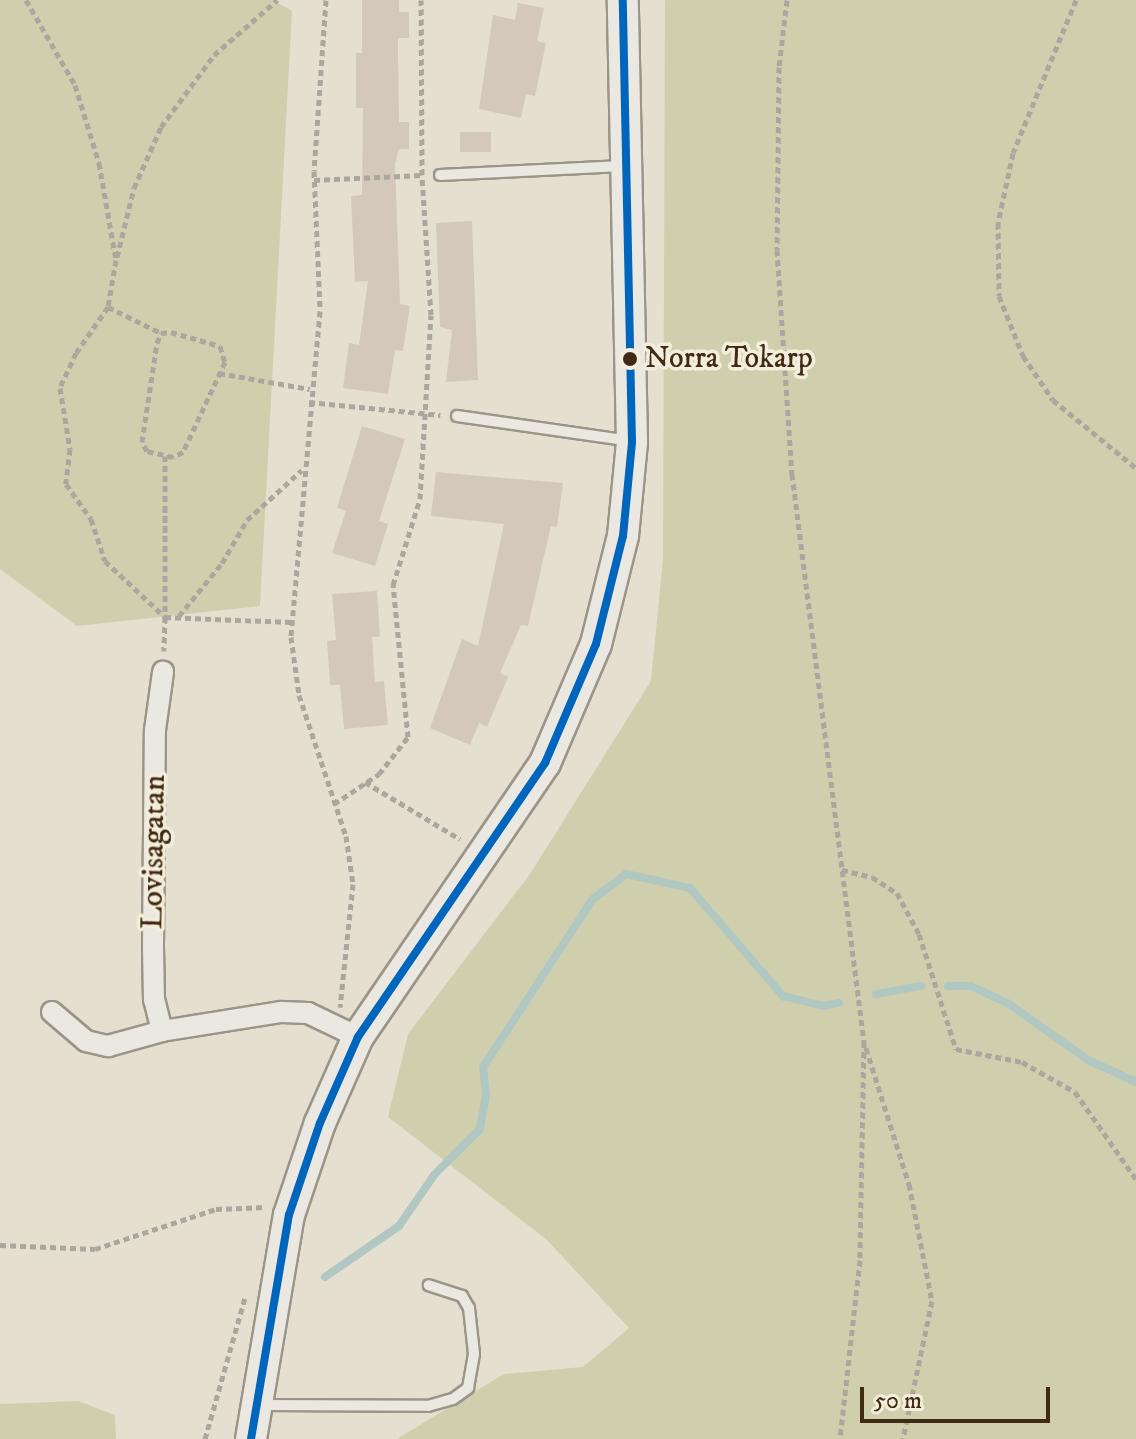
<!DOCTYPE html>
<style>
body{margin:0}
#map{position:relative;width:1136px;height:1439px;overflow:hidden;background:#e5dfcf;font-family:"IM FELL DW Pica",serif}
div>[style]{position:absolute}
[style*='--x']{left:calc(var(--x)*1px);top:calc(var(--y)*1px);width:calc(var(--w)*1px);rotate:calc(var(--a)*1deg)}
.green>*{inset:0;background:#cfcfad}
.stream>*{height:8px;margin:-4px;padding:0 4px;transform-origin:4px;border-radius:4px;background:#b1c7c2}
.building>*{inset:0;background:#d4c8bd;transform-origin:0 0}
.path>*{height:5px;margin-top:-2.5px;transform-origin:0;background:repeating-linear-gradient(90deg,#aba79f 0 6px,transparent 0 10px)}
.roads{filter:drop-shadow(2px 0 #9b9488) drop-shadow(-2px 0 #9b9488) drop-shadow(0 2px #9b9488) drop-shadow(0 -2px #9b9488)}
.lane>*{height:10px;margin:-5px;padding:0 5px;transform-origin:5px;border-radius:5px;background:#eae8e0}
.street>*{height:20px;margin:-10px;padding:0 10px;transform-origin:10px;border-radius:10px;background:#eae8e0}
.secondary>*{height:30px;margin:-15px;padding:0 15px;transform-origin:15px;border-radius:15px;background:#eae8e0}
.bus-1>*{height:8px;margin:-4px;padding:0 4px;transform-origin:4px;border-radius:4px;background:#0065bd}
.dots>*{width:22px;height:22px;translate:-50% -50%;box-sizing:border-box;border:4px solid #f3eddb;border-radius:50%}
span{translate:-50% -50%;white-space:nowrap;text-align:center;line-height:1.15;-webkit-text-stroke:7px #f3eddb;paint-order:stroke}
.bus-label{font-size:30px;color:#412a13}
.left{translate:0 -50%;text-align:left}
.street-label{font-size:32px;color:#412a13}
.scale{position:absolute;left:860px;top:1387px;width:190px;height:36px;box-sizing:border-box;border:4px solid #412a13;border-top:0;padding-left:10px;font-size:24px;line-height:28px;white-space:nowrap;color:#412a13;-webkit-text-stroke:6px #f3eddb;paint-order:stroke}
</style>
<div id="map">
<div class="green">
<i style="clip-path:polygon(0 0,273px 0,292px 11px,260px 606px,77px 626px,0 569px)"></i>
<i style="clip-path:polygon(665px 0,1136px 0,1136px 1439px,397px 1439px,504px 1374px,583px 1367px,629px 1328px,546px 1239px,388px 1117px,408px 1034px,530px 874px,651px 681px,663px 559px)"></i>
<i style="clip-path:polygon(78px 1401px,115px 1415px,116px 1439px,0 1439px,0 1404px)"></i>
</div>
<div class="stream">
<i style="--x:948;--y:986;--w:23;--a:0"></i>
<i style="--x:971;--y:986;--w:42;--a:25.3"></i>
<i style="--x:1009;--y:1004;--w:97;--a:35.3"></i>
<i style="--x:1088;--y:1060;--w:53;--a:24.6"></i>
<i style="--x:876;--y:994;--w:46;--a:-10.1"></i>
<i style="--x:325;--y:1277;--w:90;--a:-34.6"></i>
<i style="--x:399;--y:1226;--w:62;--a:-55.5"></i>
<i style="--x:434;--y:1175;--w:65;--a:-45"></i>
<i style="--x:480;--y:1129;--w:35;--a:-80"></i>
<i style="--x:486;--y:1095;--w:28;--a:-96"></i>
<i style="--x:483;--y:1067;--w:201;--a:-56.8"></i>
<i style="--x:593;--y:899;--w:41;--a:-37.1"></i>
<i style="--x:626;--y:874;--w:66;--a:12.3"></i>
<i style="--x:690;--y:888;--w:143;--a:49.3"></i>
<i style="--x:783;--y:996;--w:41;--a:14"></i>
<i style="--x:823;--y:1006;--w:16;--a:-11"></i>
</div>
<div class="building">
<i style="clip-path:polygon(362px 0,399px 0,399px 12px,409px 12px,409px 38px,398px 38px,398px 54px,399px 122px,409px 122px,409px 149px,399px 149px,395px 164px,400px 304px,410px 306px,403px 351px,395px 350px,388px 394px,343px 388px,349px 343px,359px 345px,368px 281px,355px 282px,351px 196px,362px 195px,363px 108px,356px 108px,356px 53px,362px 53px)"></i>
<i style="clip-path:polygon(518px 3px,544px 8px,537px 41px,546px 43px,535px 96px,526px 94px,521px 118px,479px 109px,493px 15px,515px 20px)"></i>
<i style="left:460px;top:132px;width:31px;height:20px"></i>
<i style="clip-path:polygon(472px 221px,478px 380px,446px 382px,452px 330px,440px 327px,436px 223px)"></i>
<i style="clip-path:polygon(362px 426px,405px 439px,379px 521px,388px 524px,375px 566px,332px 553px,346px 511px,337px 508px)"></i>
<i style="clip-path:polygon(436px 472px,563px 483px,557px 527px,551px 526px,528px 626px,521px 625px,500px 673px,508px 677px,487px 727px,479px 723px,470px 745px,430px 728px,462px 639px,478px 646px,504px 524px,431px 516px)"></i>
<i style="clip-path:polygon(377px 591px,380px 637px,372px 637px,375px 682px,384px 681px,388px 725px,344px 729px,340px 685px,330px 685px,327px 641px,336px 640px,332px 594px)"></i>
</div>
<div class="path">
<i style="--x:26;--y:0;--w:98;--a:60"></i>
<i style="--x:75;--y:85;--w:82;--a:72.9"></i>
<i style="--x:99;--y:163;--w:98;--a:80.1"></i>
<i style="--x:116;--y:260;--w:48;--a:99.7"></i>
<i style="--x:108;--y:307;--w:56;--a:124.8"></i>
<i style="--x:76;--y:353;--w:38;--a:115"></i>
<i style="--x:60;--y:388;--w:62;--a:80.7"></i>
<i style="--x:70;--y:449;--w:35;--a:97"></i>
<i style="--x:66;--y:484;--w:43;--a:54.5"></i>
<i style="--x:91;--y:519;--w:44;--a:71.6"></i>
<i style="--x:105;--y:561;--w:82;--a:43"></i>
<i style="--x:165;--y:617;--w:34;--a:92"></i>
<i style="--x:326;--y:0;--w:171;--a:94"></i>
<i style="--x:314;--y:171;--w:140;--a:87.5"></i>
<i style="--x:320;--y:311;--w:327;--a:95.1"></i>
<i style="--x:291;--y:637;--w:59;--a:82.1"></i>
<i style="--x:299;--y:695;--w:149;--a:71.6"></i>
<i style="--x:346;--y:836;--w:49;--a:81.7"></i>
<i style="--x:353;--y:884;--w:124;--a:96"></i>
<i style="--x:787;--y:0;--w:67;--a:96.8"></i>
<i style="--x:779;--y:67;--w:183;--a:90.6"></i>
<i style="--x:777;--y:250;--w:225;--a:86.2"></i>
<i style="--x:792;--y:474;--w:573;--a:82.78"></i>
<i style="--x:864;--y:1042;--w:218;--a:91.1"></i>
<i style="--x:860;--y:1260;--w:180;--a:96.4"></i>
<i style="--x:1076;--y:0;--w:165;--a:112.4"></i>
<i style="--x:1013;--y:153;--w:72;--a:102.1"></i>
<i style="--x:998;--y:223;--w:73;--a:89.2"></i>
<i style="--x:999;--y:296;--w:65;--a:68.2"></i>
<i style="--x:1023;--y:356;--w:53;--a:55.7"></i>
<i style="--x:1053;--y:400;--w:107;--a:39.3"></i>
<i style="--x:314;--y:180;--w:109;--a:-2.6"></i>
<i style="--x:117;--y:257;--w:71;--a:-76.2"></i>
<i style="--x:134;--y:188;--w:67;--a:-66.1"></i>
<i style="--x:161;--y:127;--w:89;--a:-53.6"></i>
<i style="--x:214;--y:55;--w:84;--a:-41.1"></i>
<i style="--x:108;--y:307;--w:59;--a:26.1"></i>
<i style="--x:171;--y:332;--w:51;--a:15.9"></i>
<i style="--x:220;--y:346;--w:17;--a:73"></i>
<i style="--x:225;--y:362;--w:99;--a:115"></i>
<i style="--x:183;--y:452;--w:11;--a:153"></i>
<i style="--x:173;--y:457;--w:27;--a:-167"></i>
<i style="--x:147;--y:451;--w:10;--a:-119"></i>
<i style="--x:142;--y:442;--w:100;--a:-81.4"></i>
<i style="--x:157;--y:343;--w:11;--a:-68"></i>
<i style="--x:161;--y:333;--w:10;--a:-6"></i>
<i style="--x:219;--y:373;--w:92;--a:10"></i>
<i style="--x:309;--y:402;--w:132;--a:5.7"></i>
<i style="--x:165;--y:456;--w:161;--a:90"></i>
<i style="--x:165;--y:617;--w:127;--a:2.3"></i>
<i style="--x:179;--y:616;--w:68;--a:-50.9"></i>
<i style="--x:222;--y:563;--w:50;--a:-59.8"></i>
<i style="--x:247;--y:520;--w:74;--a:-42.3"></i>
<i style="--x:365;--y:782;--w:111;--a:31"></i>
<i style="--x:334;--y:804;--w:54;--a:-33.7"></i>
<i style="--x:379;--y:774;--w:47;--a:-51.9"></i>
<i style="--x:408;--y:737;--w:153;--a:-95.6"></i>
<i style="--x:393;--y:585;--w:90;--a:-72.6"></i>
<i style="--x:420;--y:499;--w:184;--a:-86.6"></i>
<i style="--x:431;--y:315;--w:140;--a:-93.7"></i>
<i style="--x:422;--y:175;--w:175;--a:-90.3"></i>
<i style="--x:842;--y:870;--w:31;--a:13"></i>
<i style="--x:872;--y:877;--w:30;--a:33"></i>
<i style="--x:897;--y:893;--w:47;--a:61.8"></i>
<i style="--x:919;--y:934;--w:121;--a:72.2"></i>
<i style="--x:956;--y:1049;--w:67;--a:11.1"></i>
<i style="--x:1022;--y:1062;--w:61;--a:29.5"></i>
<i style="--x:1075;--y:1092;--w:106;--a:55"></i>
<i style="--x:866;--y:1048;--w:143;--a:72.5"></i>
<i style="--x:909;--y:1184;--w:119;--a:78.9"></i>
<i style="--x:932;--y:1301;--w:141;--a:101.9"></i>
<i style="--x:0;--y:1245;--w:95;--a:2.4"></i>
<i style="--x:95;--y:1249;--w:127;--a:-18.3"></i>
<i style="--x:216;--y:1209;--w:50;--a:-2.3"></i>
<i style="--x:205;--y:1439;--w:147;--a:-74.2"></i>
</div>
<div class="roads">
<div class="lane">
<i style="--x:440;--y:175;--w:183;--a:-2.8"></i>
<i style="--x:457;--y:416;--w:175;--a:8.2"></i>
<i style="--x:261;--y:1405;--w:167;--a:0.3"></i>
<i style="--x:428;--y:1406;--w:26;--a:-16"></i>
<i style="--x:453;--y:1399;--w:19;--a:-36"></i>
<i style="--x:468;--y:1388;--w:35;--a:-80"></i>
<i style="--x:474;--y:1354;--w:46;--a:-96.2"></i>
<i style="--x:469;--y:1308;--w:14;--a:-120"></i>
<i style="--x:462;--y:1296;--w:35;--a:-162"></i>
</div>
<div class="street">
<i style="--x:52;--y:1012;--w:45;--a:40.5"></i>
<i style="--x:86;--y:1041;--w:23;--a:13"></i>
<i style="--x:108;--y:1046;--w:56;--a:-15.5"></i>
<i style="--x:162;--y:1031;--w:121;--a:-9.1"></i>
<i style="--x:281;--y:1012;--w:27;--a:2"></i>
<i style="--x:308;--y:1013;--w:55;--a:25.6"></i>
<i style="--x:162;--y:1031;--w:32;--a:-104"></i>
<i style="--x:154;--y:1000;--w:54;--a:-91.1"></i>
<i style="--x:153;--y:946;--w:216;--a:-89.5"></i>
<i style="--x:155;--y:730;--w:59;--a:-82.1"></i>
</div>
<div class="secondary">
<i style="--x:251;--y:1439;--w:227;--a:-80.4"></i>
<i style="--x:289;--y:1215;--w:97;--a:-71.4"></i>
<i style="--x:320;--y:1123;--w:94;--a:-66.2"></i>
<i style="--x:358;--y:1037;--w:332;--a:-55.7"></i>
<i style="--x:545;--y:763;--w:129;--a:-66.8"></i>
<i style="--x:596;--y:644;--w:111;--a:-76"></i>
<i style="--x:623;--y:536;--w:94;--a:-84.5"></i>
<i style="--x:632;--y:442;--w:442;--a:-91.2"></i>
</div>
</div>
<div class="bus-1">
<i style="--x:251;--y:1439;--w:227;--a:-80.4"></i>
<i style="--x:289;--y:1215;--w:97;--a:-71.4"></i>
<i style="--x:320;--y:1123;--w:94;--a:-66.2"></i>
<i style="--x:358;--y:1037;--w:332;--a:-55.7"></i>
<i style="--x:545;--y:763;--w:129;--a:-66.8"></i>
<i style="--x:596;--y:644;--w:111;--a:-76"></i>
<i style="--x:623;--y:536;--w:94;--a:-84.5"></i>
<i style="--x:632;--y:442;--w:442;--a:-91.2"></i>
</div>
<div class="dots">
<i style="left:630px;top:359px;background:#412a13"></i>
</div>
<div class="bus-label">
<span class="left" style="left:645px;top:359px">Norra Tokarp</span>
</div>
<div class="street-label">
<span style="left:154px;top:852px;rotate:-89deg">Lovisagatan</span>
</div>
<div class="scale">50 m</div>
</div>
